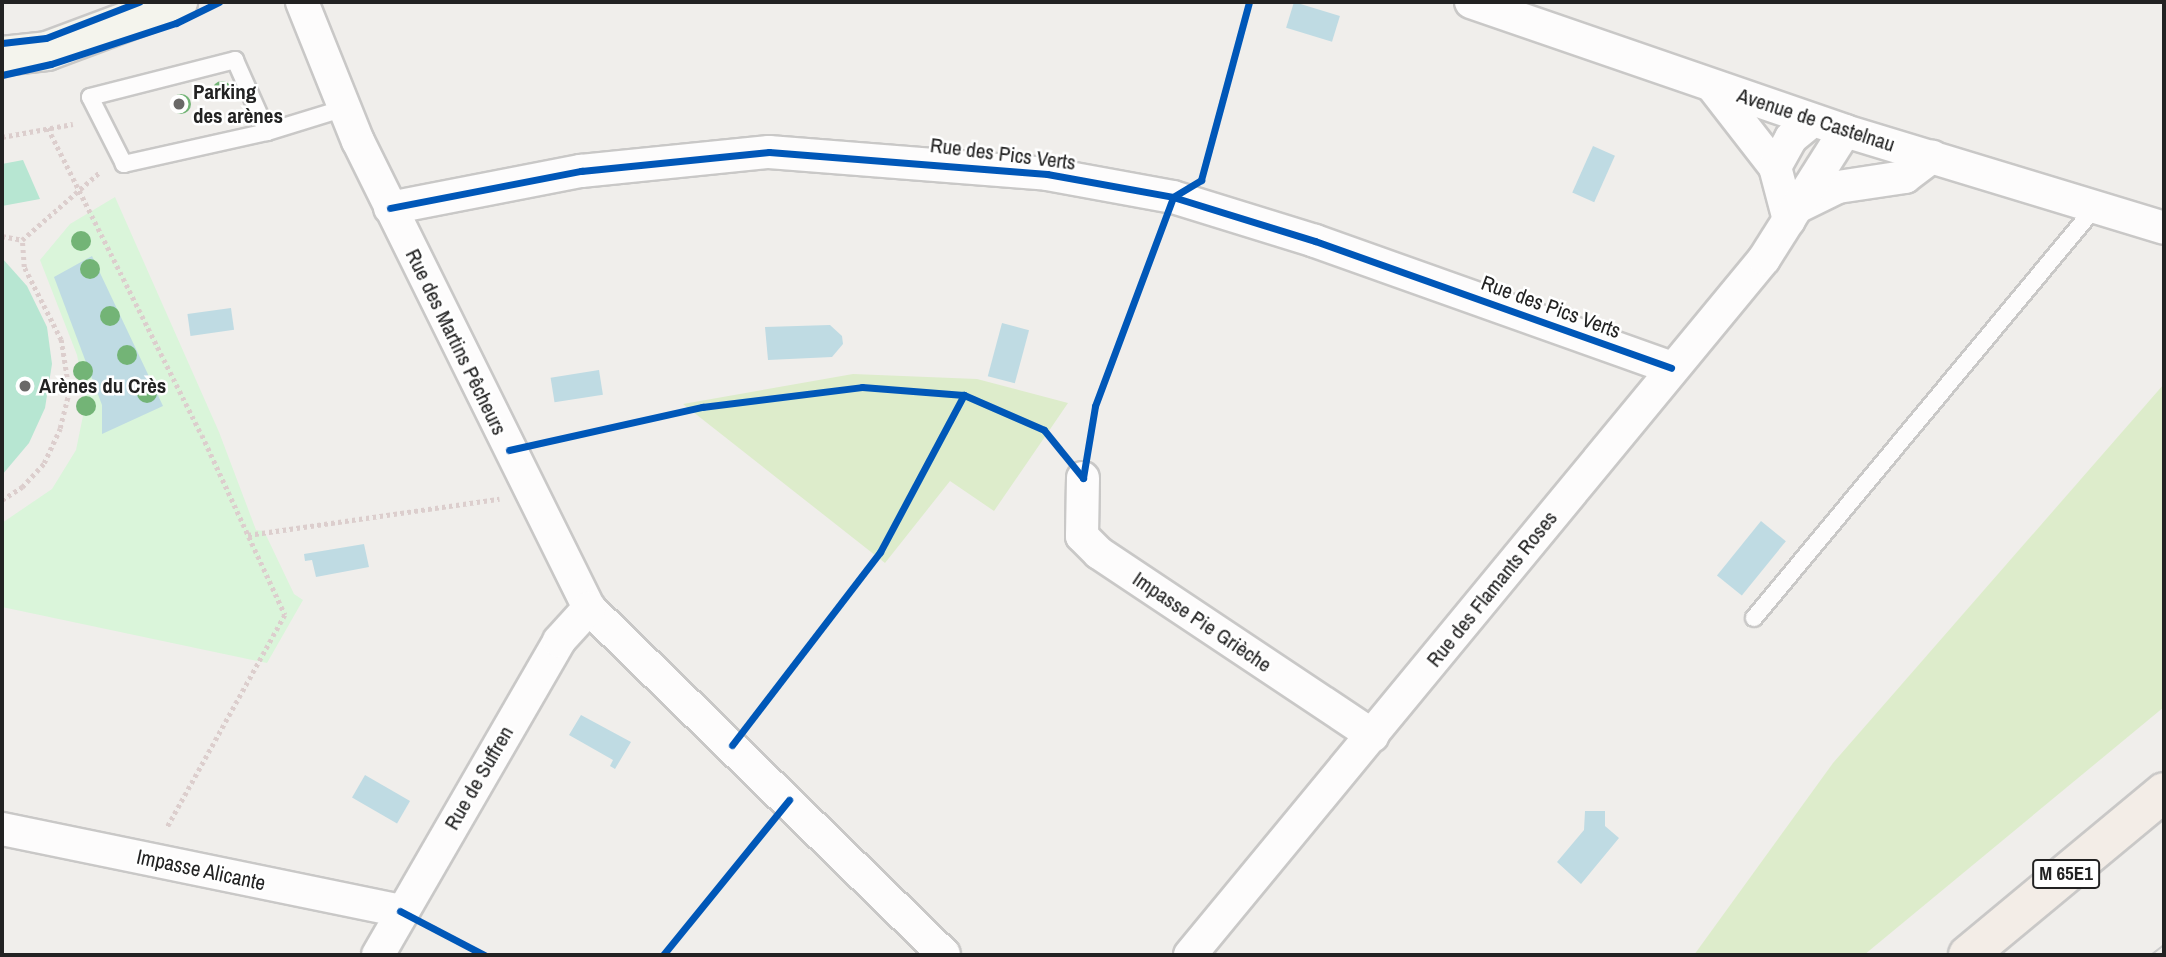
<!DOCTYPE html>
<meta charset="utf-8">
<style>
body{margin:0}
#map{position:relative;width:2166px;height:957px;overflow:hidden;background:#f0eeeb;font-family:"Archivo Narrow",sans-serif}
div>[style]{position:absolute}
[style*='--x']{left:calc(var(--x)*1px);top:calc(var(--y)*1px);width:calc(var(--w)*1px);rotate:calc(var(--a)*1deg)}
.grass>*{inset:0;background:#ddeccb}
.park>*{inset:0;background:#daf5da}
.pitch>*{inset:0;background:#b7e6d2}
.water>*{inset:0;background:#bfdbe3;transform-origin:0 0}
.path>*{height:4.5px;margin-top:-2.25px;transform-origin:0;background:repeating-linear-gradient(90deg,#dccecd 0 3.5px,transparent 0 7px)}
.roads{filter:drop-shadow(2px 0 #c9c8c7) drop-shadow(-2px 0 #c9c8c7) drop-shadow(0 2px #c9c8c7) drop-shadow(0 -2px #c9c8c7)}
.lane>*{height:16px;margin:-8px;padding:0 8px;transform-origin:8px;border-radius:8px;background:#fdfcfc}
.street>*{height:32px;margin:-16px;padding:0 16px;transform-origin:16px;border-radius:16px;background:#fdfcfc}
.secondary>*{height:38px;margin:-19px;padding:0 19px;transform-origin:19px;border-radius:19px;background:#f4f4ed}
.primary>*{height:38px;margin:-19px;padding:0 19px;transform-origin:19px;border-radius:19px;background:#f3ede7}
.tram>*{height:2px;margin:-1px;padding:0 1px;transform-origin:1px;border-radius:1px;background:#ccc}
.cycleway>*{height:7px;margin:-3.5px;padding:0 3.5px;transform-origin:3.5px;border-radius:3.5px;background:#0057b8}
.trees>*{width:20px;height:20px;margin:-10px;border-radius:50%;background:#73b476}
.dots>*{width:19px;height:19px;translate:-50% -50%;box-sizing:border-box;border:4px solid #fff;border-radius:50%}
span{translate:-50% -50%;white-space:nowrap;text-align:center;line-height:1.15;-webkit-text-stroke:5px #fff;paint-order:stroke}
.shield-label span{padding:2px 5px;background:#fff;border:2px solid;border-radius:5px;-webkit-text-stroke-width:0}
.shield-label{font-size:19px;color:#222;font-weight:700}
.poi-label{font-size:21px;color:#222;font-weight:700}
.left{translate:0 -50%;text-align:left}
.street-label{font-size:21px;color:#222}
.frame{position:absolute;inset:0;border:4px solid #222;pointer-events:none}
</style>
<div id="map">
<div class="grass">
<i style="clip-path:polygon(853px 374px,977px 379px,1068px 403px,994px 511px,950px 481px,885px 563px,683px 404px)"></i>
<i style="clip-path:polygon(2164px 384px,2164px 707px,1864px 955px,1694px 955px,1833px 763px)"></i>
</div>
<div class="park">
<i style="clip-path:polygon(115px 197px,219px 432px,256px 530px,264px 531px,294px 594px,303px 600px,267px 663px,2px 607px,2px 523px,52px 489px,76px 450px,86px 401px,77px 355px,40px 260px,70px 224px)"></i>
</div>
<div class="pitch">
<i style="clip-path:polygon(23px 160px,40px 199px,2px 206px,2px 164px)"></i>
<i style="clip-path:polygon(2px 258px,27px 286px,47px 327px,52px 364px,45px 408px,29px 443px,2px 475px)"></i>
</div>
<div class="water">
<i style="left:1294px;top:2px;width:48px;height:27px;rotate:17deg"></i>
<i style="left:1593px;top:146px;width:24px;height:51px;rotate:24deg"></i>
<i style="clip-path:polygon(92px 256px,163px 406px,102px 434px,102px 405px,54px 277px)"></i>
<i style="left:231px;top:308px;width:22px;height:44px;rotate:82deg"></i>
<i style="left:1002px;top:323px;width:28px;height:55px;rotate:15deg"></i>
<i style="clip-path:polygon(830px 325px,842px 336px,843px 344px,832px 357px,768px 360px,765px 327px)"></i>
<i style="left:599px;top:370px;width:25px;height:49px;rotate:81deg"></i>
<i style="left:1761px;top:521px;width:32px;height:70px;rotate:39deg"></i>
<i style="clip-path:polygon(364px 544px,369px 567px,316px 577px,312px 560px,305px 561px,304px 554px)"></i>
<i style="clip-path:polygon(581px 715px,631px 742px,615px 769px,610px 766px,613px 760px,569px 735px)"></i>
<i style="left:365px;top:775px;width:52px;height:26px;rotate:30deg"></i>
<i style="clip-path:polygon(1585px 811px,1605px 811px,1605px 826px,1619px 838px,1581px 884px,1557px 862px,1584px 830px)"></i>
</div>
<div class="path">
<i style="--x:48;--y:128;--w:343;--a:63.4"></i>
<i style="--x:202;--y:435;--w:198;--a:65.2"></i>
<i style="--x:285;--y:615;--w:244;--a:119"></i>
<i style="--x:2;--y:137;--w:72;--a:-10.4"></i>
<i style="--x:1203;--y:173;--w:177;--a:-74.9"></i>
<i style="--x:2;--y:236;--w:20;--a:11"></i>
<i style="--x:22;--y:240;--w:103;--a:-41.1"></i>
<i style="--x:546;--y:442;--w:160;--a:-12.6"></i>
<i style="--x:702;--y:407;--w:161;--a:-7.1"></i>
<i style="--x:862;--y:387;--w:102;--a:4.5"></i>
<i style="--x:964;--y:395;--w:87;--a:23.6"></i>
<i style="--x:1044;--y:430;--w:30;--a:50"></i>
<i style="--x:1088;--y:446;--w:41;--a:-80.1"></i>
<i style="--x:1095;--y:406;--w:188;--a:-69.4"></i>
<i style="--x:2;--y:500;--w:24;--a:-33"></i>
<i style="--x:22;--y:487;--w:33;--a:-47"></i>
<i style="--x:44;--y:463;--w:38;--a:-65"></i>
<i style="--x:60;--y:428;--w:38;--a:-76"></i>
<i style="--x:69;--y:391;--w:52;--a:-98.9"></i>
<i style="--x:61;--y:340;--w:82;--a:-116.9"></i>
<i style="--x:24;--y:267;--w:27;--a:-94"></i>
<i style="--x:248;--y:535;--w:254;--a:-8.2"></i>
<i style="--x:752;--y:719;--w:210;--a:-52.5"></i>
<i style="--x:880;--y:552;--w:178;--a:-61.9"></i>
<i style="--x:433;--y:927;--w:58;--a:28.8"></i>
<i style="--x:663;--y:955;--w:164;--a:-51"></i>
</div>
<div class="roads">
<div class="lane">
<i style="--x:235;--y:60;--w:79;--a:66"></i>
<i style="--x:267;--y:132;--w:147;--a:167.4"></i>
<i style="--x:124;--y:164;--w:75;--a:-116.9"></i>
<i style="--x:90;--y:97;--w:150;--a:-14.3"></i>
<i style="--x:267;--y:132;--w:82;--a:-17.1"></i>
<i style="--x:1754;--y:618;--w:537;--a:-50.29"></i>
</div>
<div class="street">
<i style="--x:302;--y:2;--w:150;--a:68.1"></i>
<i style="--x:358;--y:141;--w:521;--a:63.68"></i>
<i style="--x:589;--y:608;--w:496;--a:44.3"></i>
<i style="--x:1471;--y:2;--w:396;--a:19"></i>
<i style="--x:1845;--y:131;--w:333;--a:16.9"></i>
<i style="--x:1713;--y:87;--w:101;--a:52.2"></i>
<i style="--x:1775;--y:167;--w:55;--a:75.2"></i>
<i style="--x:1775;--y:167;--w:33;--a:-61"></i>
<i style="--x:1791;--y:138;--w:28;--a:-39"></i>
<i style="--x:1799;--y:206;--w:43;--a:-26"></i>
<i style="--x:1838;--y:187;--w:68;--a:-8.5"></i>
<i style="--x:1905;--y:177;--w:34;--a:-37"></i>
<i style="--x:390;--y:208;--w:195;--a:-11"></i>
<i style="--x:581;--y:171;--w:189;--a:-5.8"></i>
<i style="--x:769;--y:152;--w:279;--a:4.5"></i>
<i style="--x:1047;--y:174;--w:128;--a:10.3"></i>
<i style="--x:1173;--y:197;--w:149;--a:17.2"></i>
<i style="--x:1315;--y:241;--w:378;--a:19.6"></i>
<i style="--x:1083;--y:478;--w:58;--a:91"></i>
<i style="--x:1082;--y:536;--w:24;--a:45"></i>
<i style="--x:1099;--y:553;--w:329;--a:33.7"></i>
<i style="--x:2;--y:829;--w:406;--a:11.6"></i>
<i style="--x:378;--y:955;--w:362;--a:-60"></i>
<i style="--x:559;--y:641;--w:45;--a:-47.7"></i>
<i style="--x:1190;--y:955;--w:902;--a:-50.49"></i>
<i style="--x:1764;--y:259;--w:151;--a:-57.7"></i>
</div>
<div class="secondary">
<i style="--x:2;--y:56;--w:45;--a:-6.3"></i>
<i style="--x:47;--y:51;--w:140;--a:-20.5"></i>
</div>
<div class="primary">
<i style="--x:1968;--y:955;--w:255;--a:-39.7"></i>
</div>
</div>
<div class="tram">
<i style="--x:2151;--y:955;--w:16;--a:-38"></i>
</div>
<div class="cycleway">
<i style="--x:2;--y:43;--w:44;--a:-6.5"></i>
<i style="--x:46;--y:38;--w:100;--a:-21.2"></i>
<i style="--x:2;--y:75;--w:50;--a:-12.7"></i>
<i style="--x:51;--y:64;--w:132;--a:-18.2"></i>
<i style="--x:176;--y:23;--w:48;--a:-26"></i>
<i style="--x:390;--y:208;--w:195;--a:-11"></i>
<i style="--x:581;--y:171;--w:189;--a:-5.8"></i>
<i style="--x:769;--y:152;--w:279;--a:4.5"></i>
<i style="--x:1047;--y:174;--w:128;--a:10.3"></i>
<i style="--x:1173;--y:197;--w:149;--a:17.2"></i>
<i style="--x:1315;--y:241;--w:378;--a:19.6"></i>
<i style="--x:509;--y:450;--w:198;--a:-12.6"></i>
<i style="--x:702;--y:407;--w:161;--a:-7.1"></i>
<i style="--x:862;--y:387;--w:102;--a:4.5"></i>
<i style="--x:964;--y:395;--w:87;--a:23.6"></i>
<i style="--x:1044;--y:430;--w:62;--a:50.9"></i>
<i style="--x:1083;--y:478;--w:73;--a:-80.5"></i>
<i style="--x:1095;--y:406;--w:223;--a:-69.5"></i>
<i style="--x:1173;--y:197;--w:33;--a:-31"></i>
<i style="--x:1201;--y:180;--w:184;--a:-74.9"></i>
<i style="--x:732;--y:745;--w:243;--a:-52.5"></i>
<i style="--x:880;--y:552;--w:178;--a:-61.9"></i>
<i style="--x:400;--y:911;--w:95;--a:27.6"></i>
<i style="--x:663;--y:955;--w:200;--a:-50.9"></i>
</div>
<div class="trees">
<i style="left:222px;top:91px"></i>
<i style="left:181px;top:104px"></i>
<i style="left:81px;top:241px"></i>
<i style="left:90px;top:269px"></i>
<i style="left:110px;top:316px"></i>
<i style="left:127px;top:355px"></i>
<i style="left:83px;top:371px"></i>
<i style="left:147px;top:393px"></i>
<i style="left:86px;top:406px"></i>
</div>
<div class="dots">
<i style="left:179px;top:104px;background:#6a6968"></i>
<i style="left:25px;top:386px;background:#6a6968"></i>
</div>
<div class="shield-label">
<span style="left:2066px;top:874px">M 65E1</span>
</div>
<div class="poi-label">
<span class="left" style="left:193px;top:104px">Parking<br>des arènes</span>
<span class="left" style="left:39px;top:386px">Arènes du Crès</span>
</div>
<div class="street-label">
<span style="left:1816px;top:120px;rotate:18deg">Avenue de Castelnau</span>
<span style="left:1003px;top:154px;rotate:7deg">Rue des Pics Verts</span>
<span style="left:1551px;top:307px;rotate:20deg">Rue des Pics Verts</span>
<span style="left:456px;top:342px;rotate:64deg">Rue des Martins Pêcheurs</span>
<span style="left:1492px;top:589px;rotate:-51deg">Rue des Flamants Roses</span>
<span style="left:1202px;top:622px;rotate:34deg">Impasse Pie Grièche</span>
<span style="left:479px;top:778px;rotate:-60deg">Rue de Suffren</span>
<span style="left:201px;top:870px;rotate:12deg">Impasse Alicante</span>
</div>
<div class="frame"></div>
</div>
